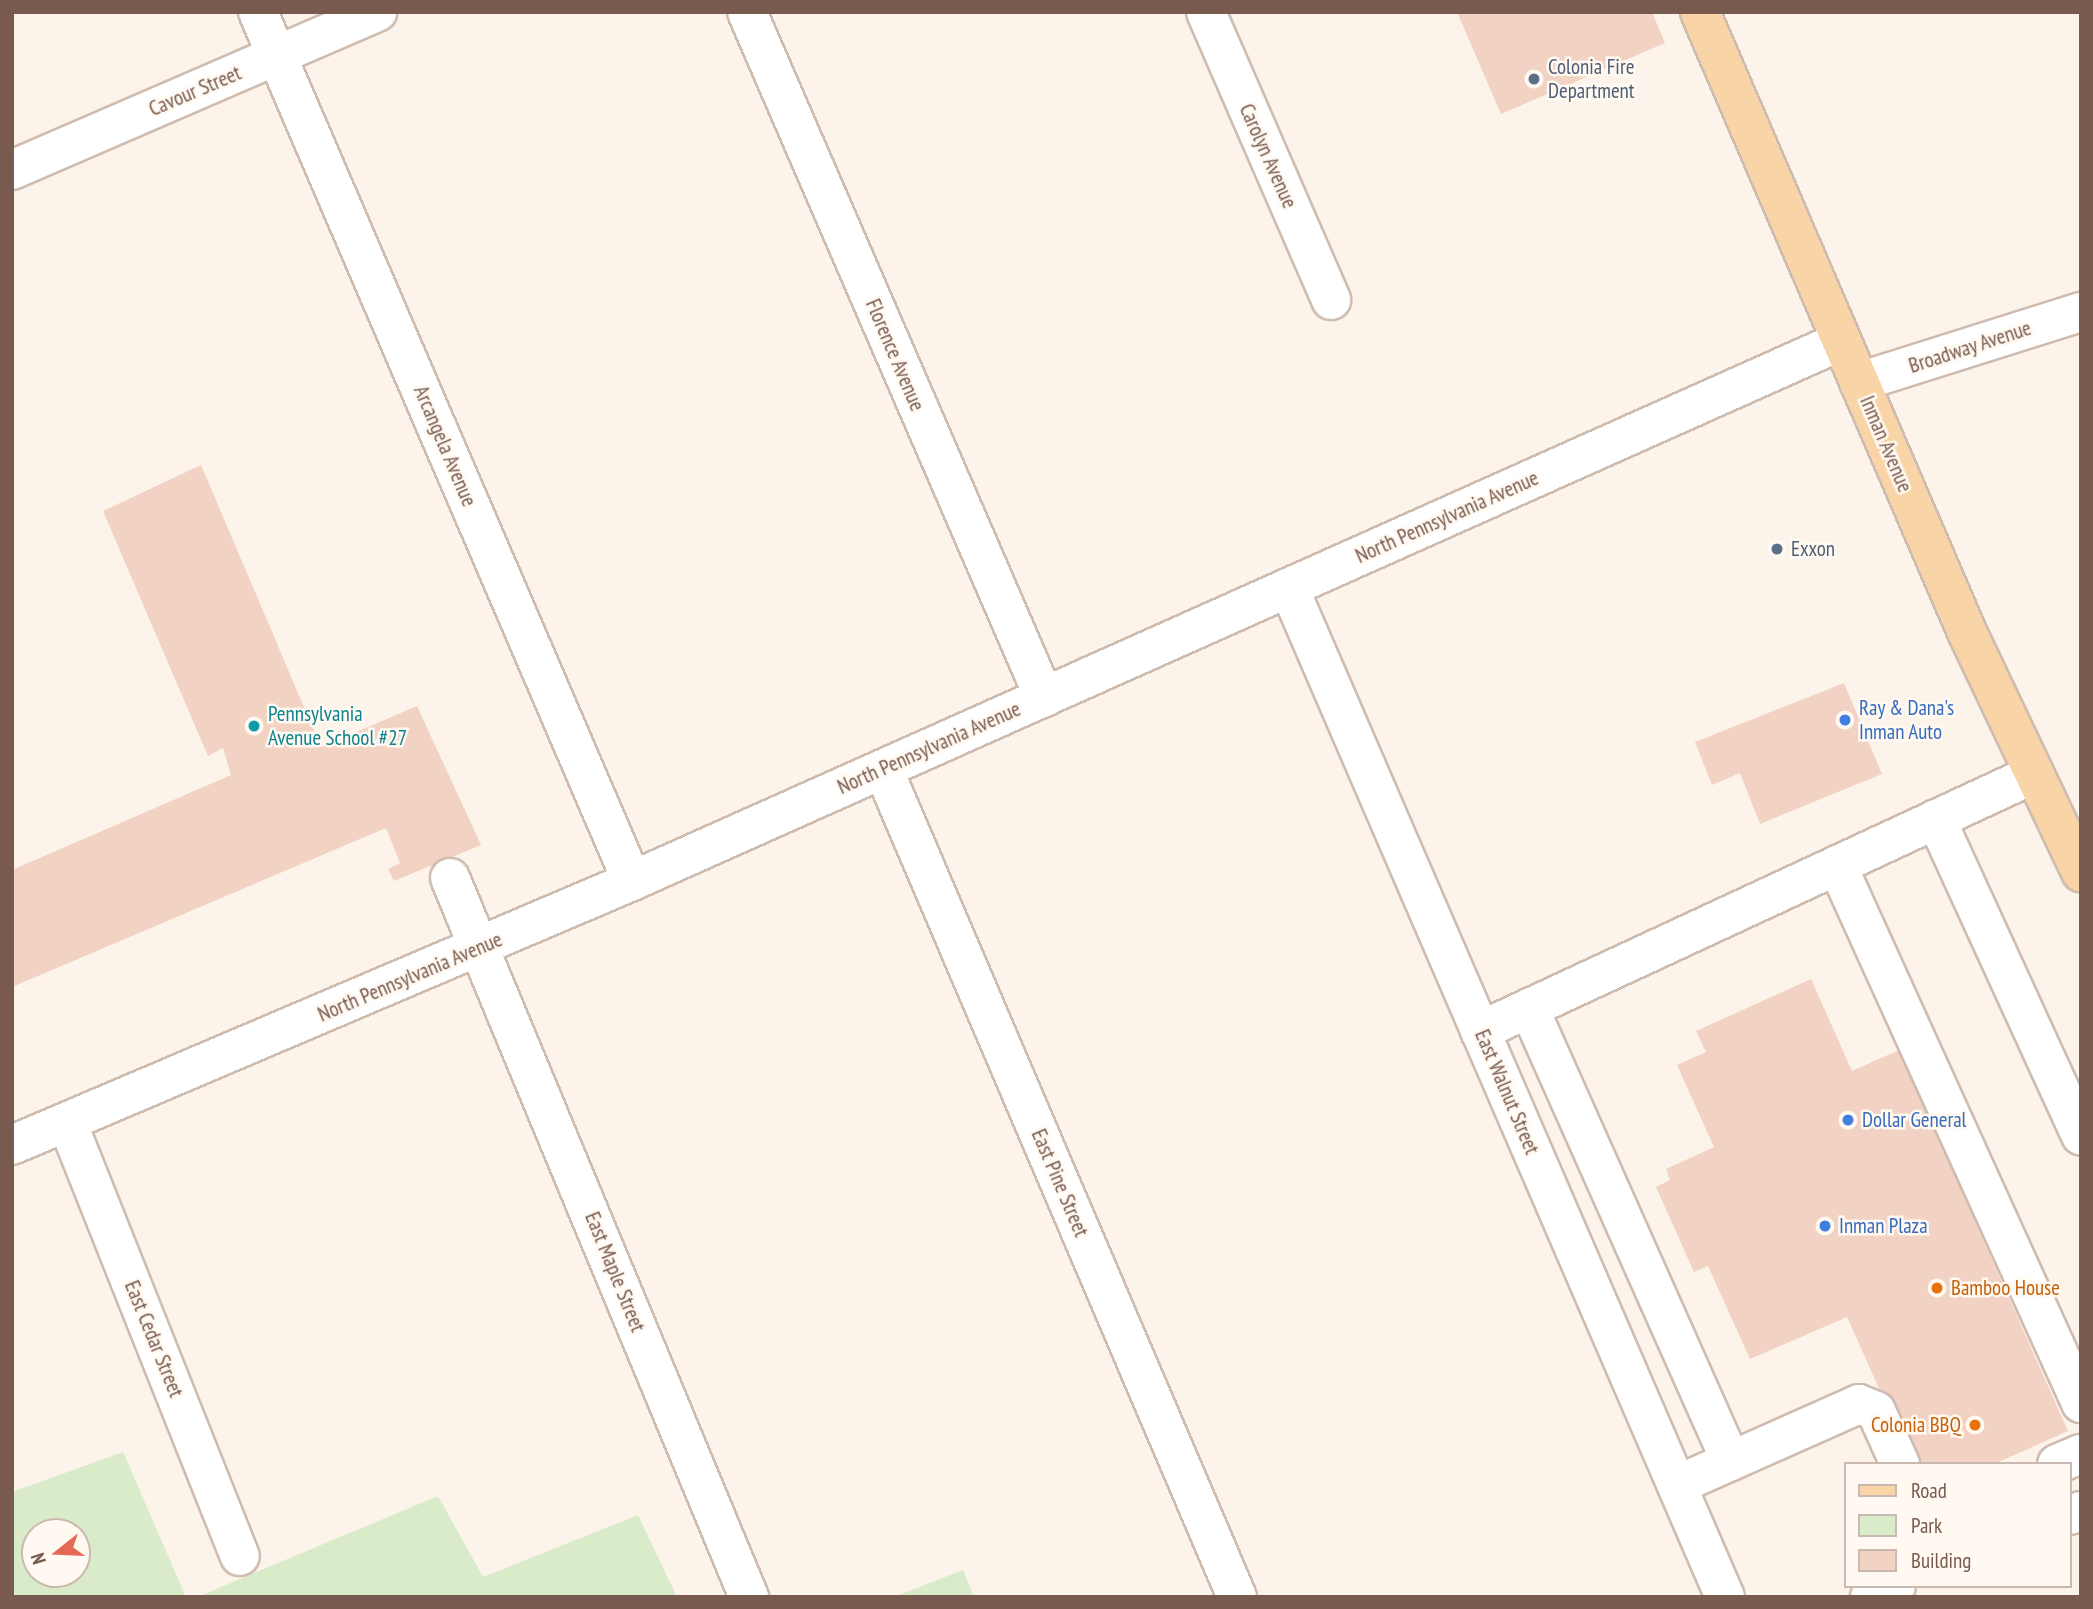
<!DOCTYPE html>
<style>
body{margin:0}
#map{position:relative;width:2093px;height:1609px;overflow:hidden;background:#fcf4eb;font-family:"PT Sans Narrow",sans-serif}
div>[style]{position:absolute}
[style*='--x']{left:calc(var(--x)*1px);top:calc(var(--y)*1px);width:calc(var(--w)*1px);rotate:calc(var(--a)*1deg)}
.green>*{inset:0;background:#d9ebc9}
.building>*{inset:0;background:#f1d2c3}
.roads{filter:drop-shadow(2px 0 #cfbcb0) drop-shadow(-2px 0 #cfbcb0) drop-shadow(0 2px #cfbcb0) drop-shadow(0 -2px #cfbcb0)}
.minor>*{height:38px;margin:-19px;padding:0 19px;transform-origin:19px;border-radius:19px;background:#fff}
.major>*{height:38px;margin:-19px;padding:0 19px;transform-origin:19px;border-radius:19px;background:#f9d4a6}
.dots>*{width:19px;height:19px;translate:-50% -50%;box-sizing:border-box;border:4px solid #fff9f2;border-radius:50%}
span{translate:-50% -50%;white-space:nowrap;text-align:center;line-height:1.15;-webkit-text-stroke:5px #fff9f2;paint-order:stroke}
.service-label{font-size:21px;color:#4e5e75}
.left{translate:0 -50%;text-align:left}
.street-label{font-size:21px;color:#785a4e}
.shop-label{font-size:21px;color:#366cbe}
.culture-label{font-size:21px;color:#0d838f}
.food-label{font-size:21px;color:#c56008}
.right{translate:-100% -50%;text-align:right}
.frame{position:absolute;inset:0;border:14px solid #785a4e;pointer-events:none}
.legend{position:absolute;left:1844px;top:1462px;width:228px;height:126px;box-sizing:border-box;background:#fff9f2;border:2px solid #c9b9b0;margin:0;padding:9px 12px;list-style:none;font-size:21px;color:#785a4e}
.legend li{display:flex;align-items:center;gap:14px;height:35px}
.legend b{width:35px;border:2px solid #c9b9b0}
.north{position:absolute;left:21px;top:1518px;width:70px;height:70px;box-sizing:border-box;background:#fff9f2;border:2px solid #c9b9b0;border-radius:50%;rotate:252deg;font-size:19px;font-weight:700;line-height:28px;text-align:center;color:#785a4e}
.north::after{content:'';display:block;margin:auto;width:24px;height:32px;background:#e36a54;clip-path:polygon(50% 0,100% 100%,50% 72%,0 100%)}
</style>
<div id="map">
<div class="green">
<i style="clip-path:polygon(evenodd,123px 1452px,186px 1597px,12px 1597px,12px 1492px,123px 1452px,35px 1532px,77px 1532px,77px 1574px,35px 1574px,35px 1532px)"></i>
<i style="clip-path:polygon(438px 1496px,483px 1577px,638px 1515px,677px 1597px,197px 1597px)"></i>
<i style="clip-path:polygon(963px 1570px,974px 1597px,894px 1597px)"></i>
</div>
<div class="building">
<i style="clip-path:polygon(1457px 12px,1652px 12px,1665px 43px,1501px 114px)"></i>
<i style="clip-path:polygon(201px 465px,321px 747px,417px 706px,481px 845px,394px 881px,388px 869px,400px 863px,386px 828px,12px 987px,12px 870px,231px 775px,223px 748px,208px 756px,103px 511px)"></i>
<i style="clip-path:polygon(1844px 683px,1882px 774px,1760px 824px,1740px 773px,1712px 785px,1695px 742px)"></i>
<i style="clip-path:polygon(1811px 979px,1852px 1071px,1899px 1050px,2068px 1431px,1994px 1464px,1913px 1464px,1847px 1317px,1750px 1359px,1708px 1266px,1694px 1272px,1656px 1187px,1670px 1180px,1666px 1169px,1714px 1147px,1677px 1065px,1706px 1052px,1696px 1031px)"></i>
</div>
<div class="roads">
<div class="minor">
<i style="--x:258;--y:12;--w:946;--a:66.71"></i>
<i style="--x:747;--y:12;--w:747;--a:66.56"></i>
<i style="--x:1206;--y:12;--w:314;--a:66.5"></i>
<i style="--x:12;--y:170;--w:398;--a:-23.4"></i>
<i style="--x:1859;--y:382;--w:233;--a:-17.5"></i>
<i style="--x:1289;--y:588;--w:1099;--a:66.63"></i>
<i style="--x:883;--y:769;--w:900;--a:66.85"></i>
<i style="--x:1936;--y:819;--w:348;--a:65.4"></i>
<i style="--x:1837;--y:865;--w:591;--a:65.6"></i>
<i style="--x:450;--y:878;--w:779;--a:67.42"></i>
<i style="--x:1529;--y:1008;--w:496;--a:66"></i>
<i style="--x:1480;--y:1031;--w:611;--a:-24.89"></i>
<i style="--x:67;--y:1122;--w:467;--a:68.3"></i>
<i style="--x:12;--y:1145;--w:674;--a:-23.06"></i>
<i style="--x:632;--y:881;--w:1324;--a:-24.07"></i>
<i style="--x:2057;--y:1464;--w:26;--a:-23"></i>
<i style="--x:1677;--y:1485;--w:199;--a:-24"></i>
<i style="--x:1859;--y:1404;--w:18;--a:22"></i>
<i style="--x:1876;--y:1411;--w:58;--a:65.6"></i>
<i style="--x:2070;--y:1515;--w:12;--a:-20"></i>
<i style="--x:1870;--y:1597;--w:28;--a:-23"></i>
</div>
<div class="major">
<i style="--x:1700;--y:12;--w:675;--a:66.7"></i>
<i style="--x:1967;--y:632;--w:266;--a:64.6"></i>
</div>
</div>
<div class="dots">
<i style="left:1534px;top:79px;background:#5c6f8a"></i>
<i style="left:1777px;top:549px;background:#5c6f8a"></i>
<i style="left:1845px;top:720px;background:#3f7fe0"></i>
<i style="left:254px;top:726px;background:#0f9aa8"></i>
<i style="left:1848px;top:1120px;background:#3f7fe0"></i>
<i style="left:1825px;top:1226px;background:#3f7fe0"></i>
<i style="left:1937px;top:1288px;background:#e8710a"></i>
<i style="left:1975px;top:1425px;background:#e8710a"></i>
</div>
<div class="service-label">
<span class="left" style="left:1548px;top:79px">Colonia Fire<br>Department</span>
<span class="left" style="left:1791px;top:549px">Exxon</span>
</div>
<div class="street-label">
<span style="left:195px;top:91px;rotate:-23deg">Cavour Street</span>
<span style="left:1268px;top:156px;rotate:66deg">Carolyn Avenue</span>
<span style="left:1970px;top:347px;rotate:-18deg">Broadway Avenue</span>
<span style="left:895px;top:355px;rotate:67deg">Florence Avenue</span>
<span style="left:1886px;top:444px;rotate:67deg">Inman Avenue</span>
<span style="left:445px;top:446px;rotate:67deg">Arcangela Avenue</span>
<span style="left:1447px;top:517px;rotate:-24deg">North Pennsylvania Avenue</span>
<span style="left:929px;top:748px;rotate:-24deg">North Pennsylvania Avenue</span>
<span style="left:410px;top:977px;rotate:-23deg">North Pennsylvania Avenue</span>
<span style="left:1507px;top:1092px;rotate:67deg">East Walnut Street</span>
<span style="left:1060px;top:1183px;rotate:67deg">East Pine Street</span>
<span style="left:615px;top:1272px;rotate:68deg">East Maple Street</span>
<span style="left:154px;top:1339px;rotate:68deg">East Cedar Street</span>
</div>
<div class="shop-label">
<span class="left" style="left:1859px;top:720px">Ray &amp; Dana's<br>Inman Auto</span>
<span class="left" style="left:1862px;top:1120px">Dollar General</span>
<span class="left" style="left:1839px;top:1226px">Inman Plaza</span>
</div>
<div class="culture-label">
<span class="left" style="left:268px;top:726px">Pennsylvania<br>Avenue School #27</span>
</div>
<div class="food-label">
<span class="left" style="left:1951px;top:1288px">Bamboo House</span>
<span class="right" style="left:1961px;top:1425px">Colonia BBQ</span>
</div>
<div class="frame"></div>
<ul class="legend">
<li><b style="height:9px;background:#f9d4a6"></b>Road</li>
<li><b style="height:19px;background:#d9ebc9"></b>Park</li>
<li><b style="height:19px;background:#f1d2c3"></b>Building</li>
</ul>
<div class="north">N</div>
</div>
